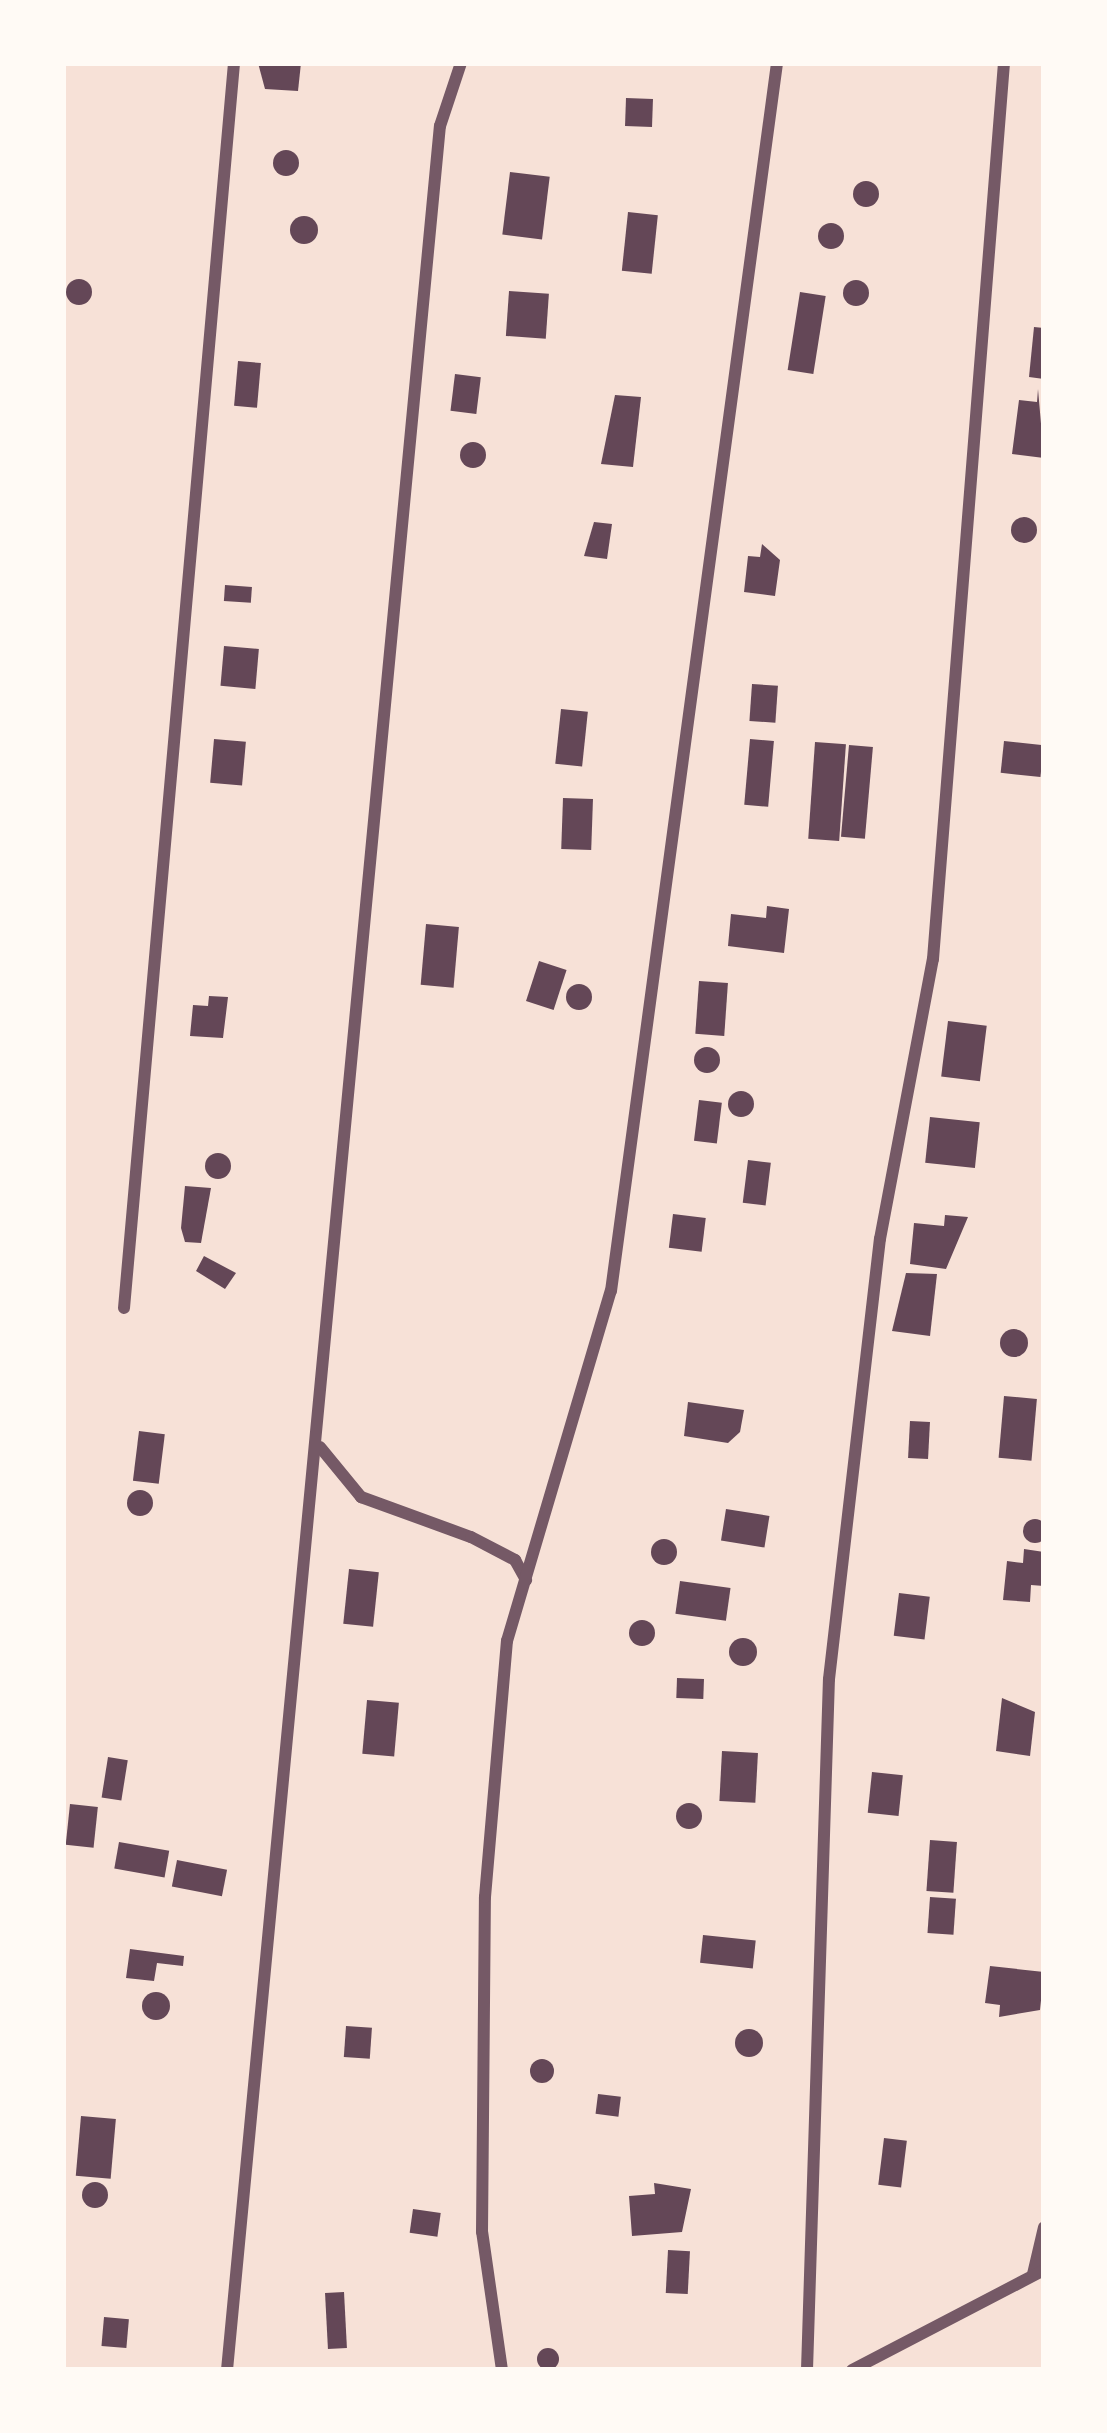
<!DOCTYPE html>
<style>
body{margin:0}
#map{position:relative;width:1107px;height:2433px;overflow:hidden;background:#f7e1d7;font-family:"DM Sans",sans-serif}
div>[style]{position:absolute}
[style*='--x']{left:calc(var(--x)*1px);top:calc(var(--y)*1px);width:calc(var(--w)*1px);rotate:calc(var(--a)*1deg)}
.building>*{inset:0;background:#644757;transform-origin:0 0}
.round{border-radius:50%}
.minor>*{height:12px;margin:-6px;padding:0 6px;transform-origin:6px;border-radius:6px;background:#755966}
span{translate:-50% -50%;white-space:nowrap;text-align:center;line-height:1.15;-webkit-text-stroke:12px #fffaf5;paint-order:stroke}
.frame{position:absolute;inset:0;border:66px solid #fffaf5;pointer-events:none}
</style>
<div id="map">
<div class="building">
<i style="clip-path:polygon(258px 63px,301px 63px,298px 91px,265px 89px)"></i>
<i style="left:626px;top:98px;width:27px;height:28px;rotate:2deg"></i>
<i class="round" style="left:273px;top:150px;width:26px;height:26px"></i>
<i style="left:510px;top:172px;width:40px;height:63px;rotate:7deg"></i>
<i class="round" style="left:853px;top:181px;width:26px;height:26px"></i>
<i style="left:628px;top:212px;width:30px;height:59px;rotate:6deg"></i>
<i class="round" style="left:290px;top:216px;width:28px;height:28px"></i>
<i class="round" style="left:818px;top:223px;width:26px;height:26px"></i>
<i class="round" style="left:66px;top:279px;width:26px;height:26px"></i>
<i class="round" style="left:843px;top:280px;width:26px;height:26px"></i>
<i style="left:509px;top:291px;width:40px;height:45px;rotate:4deg"></i>
<i style="left:800px;top:292px;width:26px;height:79px;rotate:9deg"></i>
<i style="clip-path:polygon(1034px 327px,1044px 328px,1044px 379px,1029px 377px)"></i>
<i style="left:238px;top:361px;width:23px;height:45px;rotate:5deg"></i>
<i style="left:455px;top:374px;width:26px;height:37px;rotate:7deg"></i>
<i style="clip-path:polygon(1038px 389px,1044px 458px,1012px 454px,1019px 400px,1037px 402px)"></i>
<i style="clip-path:polygon(615px 395px,641px 397px,633px 467px,601px 464px)"></i>
<i class="round" style="left:460px;top:442px;width:26px;height:26px"></i>
<i class="round" style="left:1011px;top:517px;width:26px;height:26px"></i>
<i style="clip-path:polygon(594px 522px,612px 524px,607px 559px,584px 556px)"></i>
<i style="clip-path:polygon(762px 544px,780px 560px,775px 596px,744px 592px,748px 556px,760px 557px)"></i>
<i style="left:225px;top:585px;width:27px;height:16px;rotate:4deg"></i>
<i style="left:224px;top:646px;width:35px;height:40px;rotate:5deg"></i>
<i style="left:752px;top:684px;width:26px;height:37px;rotate:4deg"></i>
<i style="left:561px;top:709px;width:27px;height:55px;rotate:6deg"></i>
<i style="left:214px;top:739px;width:32px;height:44px;rotate:5deg"></i>
<i style="left:750px;top:739px;width:24px;height:66px;rotate:5deg"></i>
<i style="left:1004px;top:741px;width:40px;height:32px;rotate:6deg"></i>
<i style="left:815px;top:742px;width:31px;height:97px;rotate:4deg"></i>
<i style="left:849px;top:745px;width:24px;height:92px;rotate:5deg"></i>
<i style="left:563px;top:798px;width:30px;height:51px;rotate:2deg"></i>
<i style="clip-path:polygon(767px 906px,789px 909px,784px 953px,728px 946px,731px 914px,766px 918px)"></i>
<i style="left:426px;top:924px;width:33px;height:61px;rotate:5deg"></i>
<i style="left:539px;top:961px;width:29px;height:42px;rotate:18deg"></i>
<i style="left:699px;top:981px;width:29px;height:53px;rotate:4deg"></i>
<i class="round" style="left:566px;top:984px;width:26px;height:26px"></i>
<i style="clip-path:polygon(209px 996px,228px 997px,223px 1038px,190px 1036px,193px 1005px,208px 1006px)"></i>
<i style="left:948px;top:1021px;width:39px;height:56px;rotate:7deg"></i>
<i class="round" style="left:694px;top:1047px;width:26px;height:26px"></i>
<i class="round" style="left:728px;top:1091px;width:26px;height:26px"></i>
<i style="left:699px;top:1100px;width:23px;height:41px;rotate:7deg"></i>
<i style="left:930px;top:1117px;width:50px;height:46px;rotate:6deg"></i>
<i class="round" style="left:205px;top:1153px;width:26px;height:26px"></i>
<i style="left:748px;top:1160px;width:23px;height:43px;rotate:7deg"></i>
<i style="clip-path:polygon(185px 1186px,211px 1188px,201px 1243px,185px 1242px,181px 1228px)"></i>
<i style="left:673px;top:1214px;width:33px;height:34px;rotate:7deg"></i>
<i style="clip-path:polygon(945px 1215px,968px 1217px,946px 1269px,910px 1264px,914px 1223px,944px 1226px)"></i>
<i style="clip-path:polygon(204px 1256px,236px 1273px,225px 1289px,196px 1271px)"></i>
<i style="clip-path:polygon(906px 1273px,937px 1274px,930px 1336px,892px 1331px)"></i>
<i class="round" style="left:1000px;top:1329px;width:28px;height:28px"></i>
<i style="left:1004px;top:1396px;width:33px;height:62px;rotate:5deg"></i>
<i style="clip-path:polygon(688px 1402px,744px 1410px,740px 1432px,728px 1443px,684px 1436px)"></i>
<i style="left:910px;top:1421px;width:20px;height:37px;rotate:3deg"></i>
<i style="left:139px;top:1431px;width:26px;height:50px;rotate:7deg"></i>
<i class="round" style="left:127px;top:1490px;width:26px;height:26px"></i>
<i style="left:726px;top:1509px;width:44px;height:32px;rotate:9deg"></i>
<i class="round" style="left:1023px;top:1519px;width:24px;height:24px"></i>
<i class="round" style="left:651px;top:1539px;width:26px;height:26px"></i>
<i style="clip-path:polygon(1024px 1549px,1044px 1552px,1044px 1586px,1031px 1585px,1030px 1602px,1003px 1600px,1007px 1561px,1023px 1563px)"></i>
<i style="left:349px;top:1569px;width:30px;height:55px;rotate:6deg"></i>
<i style="left:680px;top:1581px;width:51px;height:33px;rotate:8deg"></i>
<i style="left:899px;top:1593px;width:31px;height:43px;rotate:7deg"></i>
<i class="round" style="left:629px;top:1620px;width:26px;height:26px"></i>
<i class="round" style="left:729px;top:1638px;width:28px;height:28px"></i>
<i style="left:677px;top:1678px;width:27px;height:20px;rotate:2deg"></i>
<i style="clip-path:polygon(1002px 1698px,1035px 1712px,1030px 1756px,996px 1751px)"></i>
<i style="left:367px;top:1700px;width:32px;height:54px;rotate:5deg"></i>
<i style="left:722px;top:1751px;width:36px;height:50px;rotate:3deg"></i>
<i style="left:108px;top:1757px;width:20px;height:41px;rotate:9deg"></i>
<i style="left:872px;top:1772px;width:31px;height:41px;rotate:6deg"></i>
<i class="round" style="left:676px;top:1803px;width:26px;height:26px"></i>
<i style="left:70px;top:1804px;width:28px;height:41px;rotate:6deg"></i>
<i style="left:930px;top:1840px;width:27px;height:51px;rotate:4deg"></i>
<i style="left:119px;top:1842px;width:51px;height:27px;rotate:10deg"></i>
<i style="left:177px;top:1860px;width:51px;height:27px;rotate:11deg"></i>
<i style="left:930px;top:1897px;width:26px;height:36px;rotate:4deg"></i>
<i style="left:703px;top:1935px;width:53px;height:28px;rotate:6deg"></i>
<i style="clip-path:polygon(130px 1949px,184px 1956px,183px 1966px,157px 1963px,154px 1981px,126px 1978px)"></i>
<i style="clip-path:polygon(990px 1966px,1044px 1972px,1040px 2010px,999px 2017px,1000px 2005px,985px 2003px)"></i>
<i class="round" style="left:142px;top:1992px;width:28px;height:28px"></i>
<i style="left:346px;top:2026px;width:26px;height:31px;rotate:4deg"></i>
<i class="round" style="left:735px;top:2029px;width:28px;height:28px"></i>
<i class="round" style="left:530px;top:2059px;width:24px;height:24px"></i>
<i style="left:598px;top:2094px;width:23px;height:20px;rotate:7deg"></i>
<i style="left:81px;top:2116px;width:35px;height:60px;rotate:5deg"></i>
<i style="left:884px;top:2138px;width:23px;height:47px;rotate:7deg"></i>
<i class="round" style="left:82px;top:2182px;width:26px;height:26px"></i>
<i style="clip-path:polygon(654px 2183px,691px 2189px,682px 2232px,632px 2236px,629px 2196px,655px 2194px)"></i>
<i style="left:413px;top:2209px;width:28px;height:24px;rotate:8deg"></i>
<i style="left:668px;top:2250px;width:22px;height:43px;rotate:3deg"></i>
<i style="left:344px;top:2292px;width:56px;height:19px;rotate:87deg"></i>
<i style="left:104px;top:2317px;width:25px;height:29px;rotate:5deg"></i>
<i class="round" style="left:537px;top:2348px;width:22px;height:22px"></i>
</div>
<div class="minor">
<i style="--x:124;--y:1308;--w:1250;--a:-84.95"></i>
<i style="--x:320;--y:1447;--w:65;--a:50.6"></i>
<i style="--x:361;--y:1497;--w:117;--a:20"></i>
<i style="--x:471;--y:1537;--w:50;--a:27.6"></i>
<i style="--x:515;--y:1560;--w:23;--a:61"></i>
<i style="--x:1033;--y:2274;--w:48;--a:-76.8"></i>
<i style="--x:227;--y:2370;--w:2254;--a:-84.58"></i>
<i style="--x:440;--y:126;--w:66;--a:-71.6"></i>
<i style="--x:502;--y:2370;--w:139;--a:-98.2"></i>
<i style="--x:482;--y:2232;--w:335;--a:-89.5"></i>
<i style="--x:485;--y:1897;--w:257;--a:-85.1"></i>
<i style="--x:507;--y:1641;--w:365;--a:-73.5"></i>
<i style="--x:611;--y:1291;--w:1239;--a:-82.3"></i>
<i style="--x:807;--y:2370;--w:691;--a:-88.18"></i>
<i style="--x:829;--y:1679;--w:443;--a:-83.4"></i>
<i style="--x:880;--y:1239;--w:285;--a:-79.3"></i>
<i style="--x:933;--y:959;--w:899;--a:-85.47"></i>
<i style="--x:852;--y:2370;--w:216;--a:-27.5"></i>
</div>
<div class="frame"></div>
</div>
